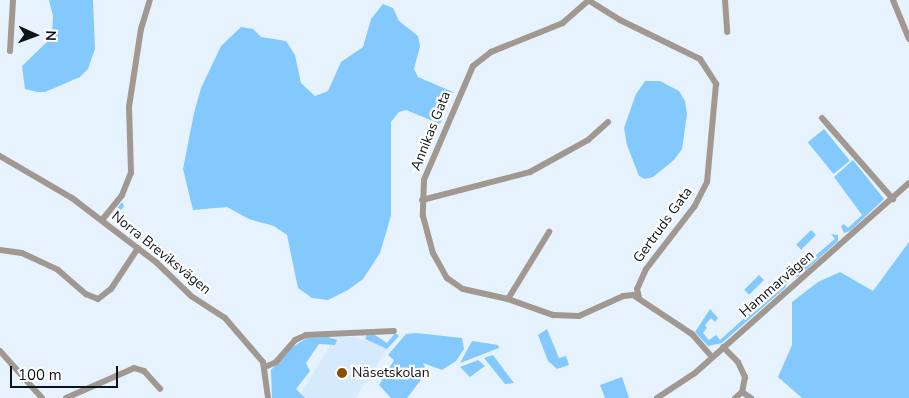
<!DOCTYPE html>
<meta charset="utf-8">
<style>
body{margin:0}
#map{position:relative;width:909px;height:398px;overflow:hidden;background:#e6f3fe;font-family:"Nunito Sans",sans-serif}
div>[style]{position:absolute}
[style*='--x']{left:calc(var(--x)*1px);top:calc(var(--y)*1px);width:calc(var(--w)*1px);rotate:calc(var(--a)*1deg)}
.built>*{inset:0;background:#d5ebfd}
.green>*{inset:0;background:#83c9fd;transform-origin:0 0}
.street>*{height:6px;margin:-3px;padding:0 3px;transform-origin:3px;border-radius:3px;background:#a19991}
.dots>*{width:14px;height:14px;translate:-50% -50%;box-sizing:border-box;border:2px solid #fefefe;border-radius:50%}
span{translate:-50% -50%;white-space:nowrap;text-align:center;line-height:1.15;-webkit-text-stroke:4.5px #fefefe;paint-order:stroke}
.street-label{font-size:14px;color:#0c1319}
.poi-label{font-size:14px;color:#0c1319}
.left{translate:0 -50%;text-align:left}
.north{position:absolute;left:10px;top:10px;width:50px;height:50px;-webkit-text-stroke:4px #fefefe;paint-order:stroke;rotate:92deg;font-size:14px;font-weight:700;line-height:20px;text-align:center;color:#0c1319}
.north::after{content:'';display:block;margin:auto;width:18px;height:22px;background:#0c1319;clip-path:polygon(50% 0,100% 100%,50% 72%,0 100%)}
.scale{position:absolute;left:10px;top:366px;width:108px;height:22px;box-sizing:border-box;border:2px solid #0c1319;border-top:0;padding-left:6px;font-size:15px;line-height:18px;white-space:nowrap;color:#0c1319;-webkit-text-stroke:4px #fefefe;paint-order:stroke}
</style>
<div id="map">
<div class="built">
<i style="clip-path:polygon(335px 337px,355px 337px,388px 348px,355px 398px,298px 398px)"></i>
</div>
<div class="green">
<i style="clip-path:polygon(49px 0,93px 0,95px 49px,88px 69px,80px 77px,45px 92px,37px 92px,25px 89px,22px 66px,52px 37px,53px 16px)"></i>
<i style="clip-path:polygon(383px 4px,393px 8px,399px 21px,418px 36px,420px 46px,414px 69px,418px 77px,453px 92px,440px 124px,406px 110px,399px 112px,391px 122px,391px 216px,380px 253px,363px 279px,348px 290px,328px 300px,312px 298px,298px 288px,287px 235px,274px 226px,249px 219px,227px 207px,193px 210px,183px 169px,194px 113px,201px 88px,221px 46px,241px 27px,253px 29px,261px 37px,286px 41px,295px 55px,301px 83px,315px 96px,328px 91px,341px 62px,363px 47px,371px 19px)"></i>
<i style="clip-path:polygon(645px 81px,660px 81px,679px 91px,685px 101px,687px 114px,682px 149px,674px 160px,653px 177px,645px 179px,639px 176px,627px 145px,624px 128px,636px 94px)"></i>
<i style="left:824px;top:129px;width:41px;height:21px;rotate:51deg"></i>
<i style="clip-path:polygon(853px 160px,884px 199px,850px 231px,844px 233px,841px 226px,844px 224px,848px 228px,862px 215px,834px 177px)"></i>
<i style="clip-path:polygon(122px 202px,124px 206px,119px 213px,128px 220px,123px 230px,111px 216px)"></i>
<i style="left:811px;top:230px;width:7px;height:21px;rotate:45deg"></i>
<i style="clip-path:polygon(831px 234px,838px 235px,838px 241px,798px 277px,792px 275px,792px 268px,796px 272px,835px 239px)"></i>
<i style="clip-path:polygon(909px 242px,909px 398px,802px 398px,778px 377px,792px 345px,792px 302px,818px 282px,840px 272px,873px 291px)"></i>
<i style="left:759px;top:275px;width:7px;height:21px;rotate:45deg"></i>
<i style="clip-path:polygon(783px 277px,787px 281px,786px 287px,722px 343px,708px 346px,695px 332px,710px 309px,718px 318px,715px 322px,711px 318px,705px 325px,707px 328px,703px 333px,709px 340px,716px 335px,720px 340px,784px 283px,780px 278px)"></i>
<i style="clip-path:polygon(547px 329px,559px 358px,566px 356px,569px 365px,557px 369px,548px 361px,538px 335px)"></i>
<i style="clip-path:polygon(395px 333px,399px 336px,387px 349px,365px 339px,367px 335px,375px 335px,387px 343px)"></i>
<i style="clip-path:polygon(416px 333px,462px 338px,464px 349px,456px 361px,442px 370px,423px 363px,427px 372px,407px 398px,391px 398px,379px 385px,394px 360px,388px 355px,406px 334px)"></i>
<i style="clip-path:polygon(328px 337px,337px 340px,335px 345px,319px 344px,306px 363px,310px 371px,296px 389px,305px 398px,272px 398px,271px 370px,291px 348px,307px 338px)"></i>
<i style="clip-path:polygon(472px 341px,498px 345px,499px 348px,460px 363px)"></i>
<i style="clip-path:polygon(493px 355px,514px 383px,505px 384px,484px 358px)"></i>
<i style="clip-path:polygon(478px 360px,485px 366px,470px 377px,460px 367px)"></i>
<i style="clip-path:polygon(622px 377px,629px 398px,605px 398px,600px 385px)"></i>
</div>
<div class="street">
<i style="--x:588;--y:0;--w:38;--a:32"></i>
<i style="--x:620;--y:20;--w:89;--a:26"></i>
<i style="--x:700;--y:59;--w:30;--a:57"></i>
<i style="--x:716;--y:84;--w:98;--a:95.2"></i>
<i style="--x:707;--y:182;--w:28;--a:117"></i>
<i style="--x:694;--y:207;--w:78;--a:127.7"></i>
<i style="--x:646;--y:269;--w:22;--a:114"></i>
<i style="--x:637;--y:289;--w:9;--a:77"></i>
<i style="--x:589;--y:0;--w:35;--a:139"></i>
<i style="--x:563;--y:23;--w:78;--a:158.1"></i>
<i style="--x:491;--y:52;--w:23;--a:142"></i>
<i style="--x:473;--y:66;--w:124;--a:113.3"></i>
<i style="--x:424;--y:180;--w:36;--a:92"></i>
<i style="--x:423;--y:216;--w:38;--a:75"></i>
<i style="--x:433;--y:253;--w:29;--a:61"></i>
<i style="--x:447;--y:278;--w:19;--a:35"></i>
<i style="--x:463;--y:289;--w:46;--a:12.5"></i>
<i style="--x:508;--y:299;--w:48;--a:19.6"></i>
<i style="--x:553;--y:315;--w:26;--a:2"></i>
<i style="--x:579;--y:316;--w:48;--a:-24.4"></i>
<i style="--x:623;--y:296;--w:10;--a:-6"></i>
<i style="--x:633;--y:295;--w:71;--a:33.5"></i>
<i style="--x:692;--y:334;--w:30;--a:49"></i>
<i style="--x:725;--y:0;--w:32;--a:86"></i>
<i style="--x:893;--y:0;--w:42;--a:67.7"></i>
<i style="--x:10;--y:51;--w:51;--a:-86.6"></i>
<i style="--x:822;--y:118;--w:108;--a:48.8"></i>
<i style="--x:0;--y:156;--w:83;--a:30.3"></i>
<i style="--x:72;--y:198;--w:107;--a:37.4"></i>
<i style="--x:157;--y:263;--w:47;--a:44.1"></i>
<i style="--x:191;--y:296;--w:40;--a:32.9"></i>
<i style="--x:225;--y:318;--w:58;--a:49.2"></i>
<i style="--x:263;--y:362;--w:36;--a:82"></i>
<i style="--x:422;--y:200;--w:112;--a:-14.5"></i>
<i style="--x:530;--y:172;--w:66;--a:-28.9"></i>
<i style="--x:588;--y:140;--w:27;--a:-42"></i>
<i style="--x:102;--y:220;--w:32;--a:-51"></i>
<i style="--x:122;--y:195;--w:24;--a:-68"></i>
<i style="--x:131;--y:173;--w:66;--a:-91.7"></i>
<i style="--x:129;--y:107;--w:79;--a:-81.3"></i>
<i style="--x:141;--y:29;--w:30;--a:-73"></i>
<i style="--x:0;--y:250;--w:22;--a:8"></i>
<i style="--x:22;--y:253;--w:40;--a:25"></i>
<i style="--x:58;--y:270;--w:37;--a:41"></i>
<i style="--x:86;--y:294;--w:13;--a:23"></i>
<i style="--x:98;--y:299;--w:16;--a:-38"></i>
<i style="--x:111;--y:289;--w:49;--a:-56.6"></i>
<i style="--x:508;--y:299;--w:79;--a:-58.5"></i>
<i style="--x:723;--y:347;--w:21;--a:45"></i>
<i style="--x:738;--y:362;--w:17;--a:65"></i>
<i style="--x:745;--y:377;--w:15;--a:101"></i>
<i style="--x:742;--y:392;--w:9;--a:139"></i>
<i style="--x:0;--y:351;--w:63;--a:48.2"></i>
<i style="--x:265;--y:367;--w:12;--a:-24"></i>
<i style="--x:276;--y:362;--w:29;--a:-49"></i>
<i style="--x:295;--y:340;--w:12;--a:-24"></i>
<i style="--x:306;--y:335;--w:88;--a:-2.6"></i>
<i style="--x:742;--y:392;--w:11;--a:34"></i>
<i style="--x:66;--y:398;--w:74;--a:-23.8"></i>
<i style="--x:134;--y:368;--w:10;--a:17"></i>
<i style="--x:144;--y:371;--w:24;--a:48"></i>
<i style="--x:657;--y:398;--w:45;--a:-33.3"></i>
<i style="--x:695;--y:373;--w:286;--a:-41.6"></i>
</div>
<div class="dots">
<i style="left:342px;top:373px;background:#884e04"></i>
</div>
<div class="street-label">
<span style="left:431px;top:131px;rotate:-68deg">Annikas Gata</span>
<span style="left:663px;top:225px;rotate:-54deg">Gertruds Gata</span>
<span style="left:161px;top:253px;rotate:39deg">Norra Breviksvägen</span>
<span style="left:777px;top:284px;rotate:-41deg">Hammarvägen</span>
</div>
<div class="poi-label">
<span class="left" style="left:352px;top:373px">Näsetskolan</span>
</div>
<div class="north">N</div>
<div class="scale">100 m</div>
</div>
